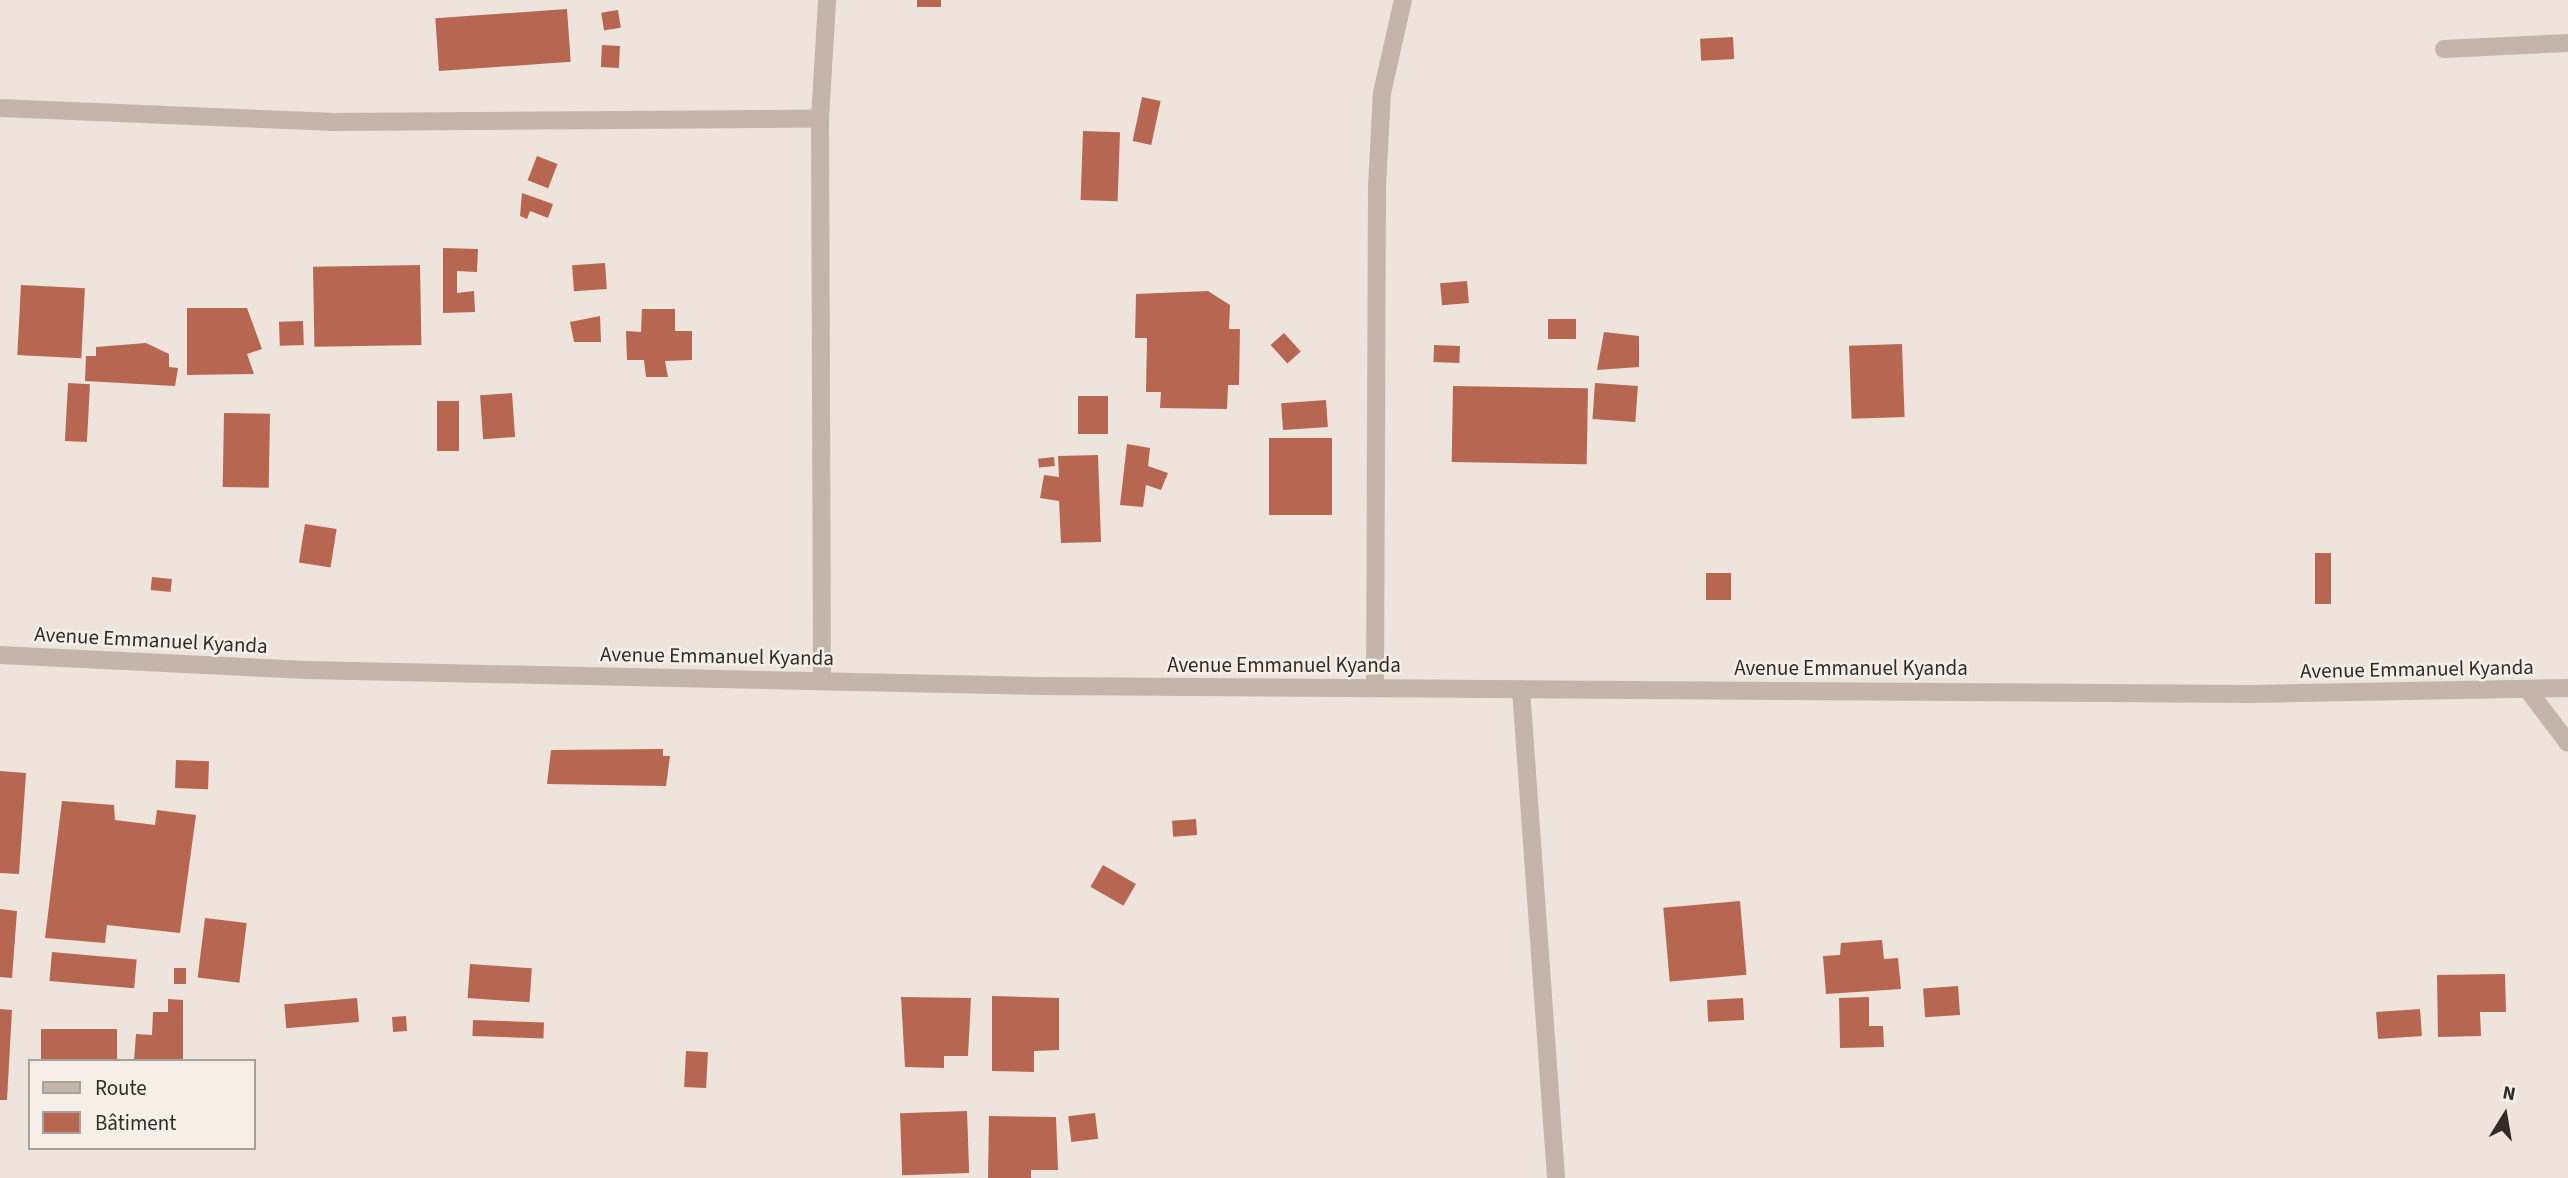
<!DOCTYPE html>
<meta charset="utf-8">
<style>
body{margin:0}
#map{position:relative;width:2568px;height:1178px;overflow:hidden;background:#eee4db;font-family:"Source Sans 3",sans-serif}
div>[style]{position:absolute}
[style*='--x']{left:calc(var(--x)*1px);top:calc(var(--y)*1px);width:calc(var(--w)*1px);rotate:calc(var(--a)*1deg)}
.building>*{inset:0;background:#b66651;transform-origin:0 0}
.minor>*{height:18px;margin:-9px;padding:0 9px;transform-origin:9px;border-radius:9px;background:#c4b4a9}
span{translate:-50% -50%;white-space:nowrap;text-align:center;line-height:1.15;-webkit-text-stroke:5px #f6efe7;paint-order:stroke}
.street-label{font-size:21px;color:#322b28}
.legend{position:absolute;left:28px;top:1059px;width:228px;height:91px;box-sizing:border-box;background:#f6efe7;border:2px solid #a8a19b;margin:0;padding:9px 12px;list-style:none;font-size:21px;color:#322b28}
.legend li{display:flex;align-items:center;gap:14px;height:35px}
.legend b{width:35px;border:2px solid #a8a19b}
.north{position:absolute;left:2470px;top:1080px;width:70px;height:70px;-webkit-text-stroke:5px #f6efe7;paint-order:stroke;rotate:11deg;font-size:19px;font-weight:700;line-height:28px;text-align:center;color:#322b28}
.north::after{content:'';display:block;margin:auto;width:24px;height:32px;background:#322b28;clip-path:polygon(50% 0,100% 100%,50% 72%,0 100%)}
</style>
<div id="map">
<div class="building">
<i style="left:917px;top:0;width:24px;height:7px"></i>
<i style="left:567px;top:9px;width:53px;height:132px;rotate:86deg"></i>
<i style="left:618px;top:10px;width:18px;height:17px;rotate:81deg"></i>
<i style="left:1733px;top:37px;width:22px;height:33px;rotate:87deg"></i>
<i style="left:602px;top:45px;width:18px;height:22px;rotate:3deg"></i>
<i style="left:1142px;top:97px;width:19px;height:45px;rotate:12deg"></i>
<i style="left:1083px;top:131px;width:37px;height:69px;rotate:2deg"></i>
<i style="left:537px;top:156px;width:22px;height:26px;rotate:21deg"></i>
<i style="clip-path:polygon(522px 193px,553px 204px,548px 218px,530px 211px,527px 219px,520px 216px)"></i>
<i style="clip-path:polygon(443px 248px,478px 249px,477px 272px,457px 271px,457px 293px,474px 291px,475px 312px,443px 313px)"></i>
<i style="left:605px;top:263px;width:26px;height:33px;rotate:86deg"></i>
<i style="left:420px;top:265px;width:80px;height:107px;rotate:89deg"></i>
<i style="left:1467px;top:281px;width:22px;height:27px;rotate:85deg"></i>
<i style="left:21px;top:285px;width:64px;height:70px;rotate:3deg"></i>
<i style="clip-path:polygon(1208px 291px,1230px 305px,1229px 329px,1240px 329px,1239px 385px,1228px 385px,1227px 409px,1160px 408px,1161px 392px,1146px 392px,1147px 338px,1135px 338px,1136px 294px)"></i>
<i style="clip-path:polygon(187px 308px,247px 308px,262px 349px,247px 354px,254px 374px,187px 375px)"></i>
<i style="clip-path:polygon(642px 309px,675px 309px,675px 331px,692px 331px,692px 360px,665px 361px,668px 377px,646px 377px,644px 360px,627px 360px,626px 331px,641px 332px)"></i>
<i style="clip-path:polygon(600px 316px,601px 342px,574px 342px,570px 322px)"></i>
<i style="left:1548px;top:319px;width:28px;height:20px"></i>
<i style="left:303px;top:321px;width:24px;height:24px;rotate:88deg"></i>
<i style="clip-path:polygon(1604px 332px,1639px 336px,1639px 367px,1597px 370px)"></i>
<i style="left:1284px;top:333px;width:25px;height:18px;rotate:48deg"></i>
<i style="clip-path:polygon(146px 343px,169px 354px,169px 367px,178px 368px,175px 386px,85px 381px,86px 356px,96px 356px,96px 347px)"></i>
<i style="left:1902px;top:344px;width:73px;height:53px;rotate:88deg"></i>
<i style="left:1434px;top:345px;width:26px;height:17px;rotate:2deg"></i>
<i style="left:68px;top:383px;width:22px;height:58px;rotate:3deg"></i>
<i style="left:1595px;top:383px;width:43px;height:36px;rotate:4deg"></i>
<i style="left:1453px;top:386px;width:135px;height:76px;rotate:1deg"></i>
<i style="left:512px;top:393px;width:44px;height:32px;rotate:86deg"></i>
<i style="left:1078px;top:396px;width:30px;height:38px"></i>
<i style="left:1326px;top:400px;width:27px;height:45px;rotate:86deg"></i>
<i style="left:437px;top:401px;width:22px;height:50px"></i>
<i style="left:224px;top:413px;width:46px;height:74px;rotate:1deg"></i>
<i style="left:1269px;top:438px;width:63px;height:77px"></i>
<i style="clip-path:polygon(1127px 444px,1150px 448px,1148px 466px,1168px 473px,1161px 490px,1146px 485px,1143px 507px,1120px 505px)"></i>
<i style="clip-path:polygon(1098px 455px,1101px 542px,1061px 543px,1059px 501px,1040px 498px,1044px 475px,1059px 477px,1058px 456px)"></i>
<i style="left:1054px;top:457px;width:9px;height:16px;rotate:84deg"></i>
<i style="left:305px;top:524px;width:32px;height:39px;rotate:9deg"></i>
<i style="left:2315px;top:553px;width:16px;height:51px"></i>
<i style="left:1706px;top:573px;width:25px;height:27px"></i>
<i style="left:152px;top:577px;width:20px;height:13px;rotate:6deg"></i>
<i style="clip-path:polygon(663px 749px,663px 756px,670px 756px,666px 786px,547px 784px,551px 750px)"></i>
<i style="left:176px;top:760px;width:33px;height:28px;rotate:2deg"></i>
<i style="clip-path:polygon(0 771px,26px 773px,19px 874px,0 873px)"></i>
<i style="clip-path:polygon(62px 801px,114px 805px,115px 820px,155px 825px,157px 810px,196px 815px,180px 933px,107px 925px,105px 943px,45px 938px)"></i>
<i style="left:1196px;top:819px;width:16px;height:24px;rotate:86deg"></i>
<i style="left:1103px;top:865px;width:38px;height:25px;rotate:30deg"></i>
<i style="left:1740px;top:901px;width:74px;height:77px;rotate:85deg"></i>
<i style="clip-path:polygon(0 909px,17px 911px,12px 978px,0 977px)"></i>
<i style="left:205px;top:918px;width:42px;height:60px;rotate:7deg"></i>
<i style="clip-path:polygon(1882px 940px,1884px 959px,1898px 958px,1901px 989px,1826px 994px,1823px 956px,1840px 955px,1841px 943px)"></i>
<i style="left:52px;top:952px;width:85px;height:29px;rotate:5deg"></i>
<i style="left:470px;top:964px;width:62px;height:34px;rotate:4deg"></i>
<i style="left:174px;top:968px;width:12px;height:16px"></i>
<i style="clip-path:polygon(2505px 974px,2506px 1012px,2480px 1012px,2481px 1036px,2438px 1037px,2437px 975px)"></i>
<i style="left:1958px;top:986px;width:29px;height:35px;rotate:86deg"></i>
<i style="clip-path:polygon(992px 996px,1059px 998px,1059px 1050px,1034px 1051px,1034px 1072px,992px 1071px)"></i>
<i style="clip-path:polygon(901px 997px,971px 998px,968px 1056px,944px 1056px,944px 1068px,905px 1067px)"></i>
<i style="clip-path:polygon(1869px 997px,1869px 1026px,1883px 1026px,1884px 1047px,1840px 1048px,1839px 998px)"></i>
<i style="left:357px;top:998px;width:24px;height:73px;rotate:85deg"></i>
<i style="left:1743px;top:998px;width:22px;height:36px;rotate:87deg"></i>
<i style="clip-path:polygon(168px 999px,183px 1000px,183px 1061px,134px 1061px,136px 1034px,152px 1035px,153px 1012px,168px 1012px)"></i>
<i style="clip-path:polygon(0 1009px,12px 1010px,7px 1100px,0 1100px)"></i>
<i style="left:2420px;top:1009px;width:27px;height:44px;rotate:86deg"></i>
<i style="left:406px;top:1016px;width:15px;height:14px;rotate:86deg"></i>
<i style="left:473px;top:1020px;width:71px;height:16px;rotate:2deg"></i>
<i style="left:41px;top:1029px;width:76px;height:32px"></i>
<i style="left:686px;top:1051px;width:22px;height:36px;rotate:3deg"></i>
<i style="left:967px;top:1111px;width:62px;height:67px;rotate:88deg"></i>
<i style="left:1095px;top:1113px;width:26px;height:27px;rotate:83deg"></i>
<i style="clip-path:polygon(989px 1116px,1056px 1117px,1058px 1170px,1031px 1170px,1031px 1178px,988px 1178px)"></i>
</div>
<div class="minor">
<i style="--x:2444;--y:49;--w:124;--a:-2.8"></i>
<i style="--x:0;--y:108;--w:331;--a:2.4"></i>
<i style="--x:331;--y:122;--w:489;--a:-0.4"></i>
<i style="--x:0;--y:655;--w:308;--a:2.8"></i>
<i style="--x:308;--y:670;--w:733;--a:1.25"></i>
<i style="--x:1041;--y:686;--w:1209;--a:0.38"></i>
<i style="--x:2250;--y:694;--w:318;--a:-1.1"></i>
<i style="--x:822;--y:681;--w:562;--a:-90.2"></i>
<i style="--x:820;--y:119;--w:119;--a:-86.6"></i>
<i style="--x:1375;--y:688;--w:501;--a:-89.77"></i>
<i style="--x:1377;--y:187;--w:94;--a:-87"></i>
<i style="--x:1382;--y:93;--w:95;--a:-77.3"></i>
<i style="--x:1521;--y:689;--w:490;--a:85.9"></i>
<i style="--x:2528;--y:690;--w:66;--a:53"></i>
</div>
<div class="street-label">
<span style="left:151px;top:640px;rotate:3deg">Avenue Emmanuel Kyanda</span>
<span style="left:717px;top:656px;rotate:1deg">Avenue Emmanuel Kyanda</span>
<span style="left:1284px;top:665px">Avenue Emmanuel Kyanda</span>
<span style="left:1851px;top:668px">Avenue Emmanuel Kyanda</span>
<span style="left:2417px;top:669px;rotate:-1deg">Avenue Emmanuel Kyanda</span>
</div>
<ul class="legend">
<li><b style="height:9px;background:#c4b4a9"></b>Route</li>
<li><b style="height:19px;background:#b66651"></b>Bâtiment</li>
</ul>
<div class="north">N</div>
</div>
